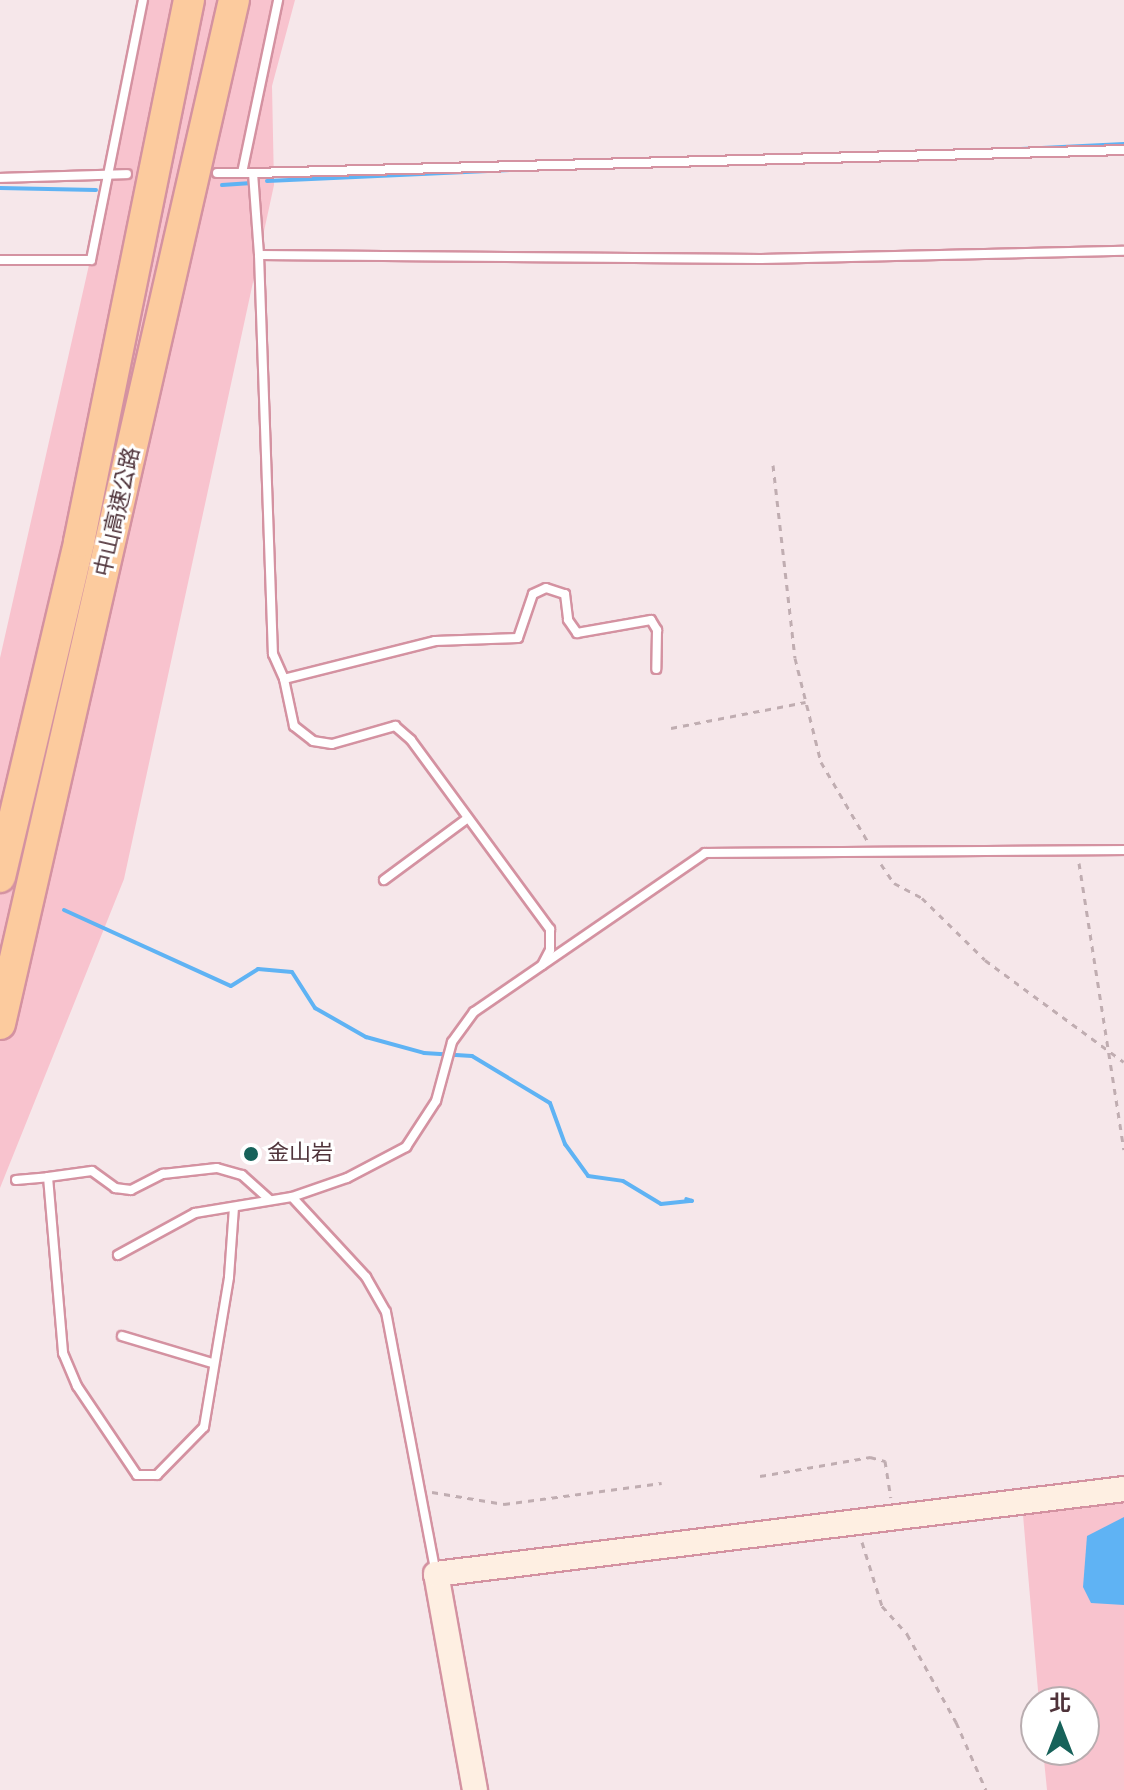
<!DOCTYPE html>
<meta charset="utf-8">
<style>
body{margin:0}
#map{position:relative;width:1124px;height:1790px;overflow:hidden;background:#f6e7ea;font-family:"Source Sans 3","Noto Sans TC",sans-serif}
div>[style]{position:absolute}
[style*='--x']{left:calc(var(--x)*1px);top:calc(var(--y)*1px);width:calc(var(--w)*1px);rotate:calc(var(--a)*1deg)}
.green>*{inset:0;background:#f8c3ce}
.water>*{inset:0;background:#5fb3f4}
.stream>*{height:4px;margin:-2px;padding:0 2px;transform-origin:2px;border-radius:2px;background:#5fb3f4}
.path>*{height:3px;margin-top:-1.5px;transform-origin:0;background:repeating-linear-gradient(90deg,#c0adb1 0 6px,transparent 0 12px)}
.roads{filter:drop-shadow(2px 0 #d492a1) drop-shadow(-2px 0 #d492a1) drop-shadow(0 2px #d492a1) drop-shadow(0 -2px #d492a1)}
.lane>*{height:8px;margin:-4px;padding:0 4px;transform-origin:4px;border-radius:4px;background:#fff}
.secondary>*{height:24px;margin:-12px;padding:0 12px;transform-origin:12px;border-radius:12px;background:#feefe2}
.highway>*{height:30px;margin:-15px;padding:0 15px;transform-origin:15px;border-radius:15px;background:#fccb9e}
.dots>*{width:22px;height:22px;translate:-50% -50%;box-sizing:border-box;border:4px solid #fff;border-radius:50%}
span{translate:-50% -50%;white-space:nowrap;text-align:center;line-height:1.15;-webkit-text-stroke:6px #fff;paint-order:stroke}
.street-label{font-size:22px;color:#4f333a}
.poi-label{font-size:22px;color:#4f333a}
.left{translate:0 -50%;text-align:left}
.north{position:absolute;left:1020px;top:1686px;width:80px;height:80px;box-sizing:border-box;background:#fff;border:2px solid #b9adb0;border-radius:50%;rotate:0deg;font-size:22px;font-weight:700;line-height:32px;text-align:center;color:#4f333a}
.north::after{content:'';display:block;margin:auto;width:28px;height:36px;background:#17625a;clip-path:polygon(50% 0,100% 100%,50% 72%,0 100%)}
</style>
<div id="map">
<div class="green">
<i style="clip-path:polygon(149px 0,295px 0,272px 86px,274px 185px,124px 879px,0 1188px,0 658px)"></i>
<i style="clip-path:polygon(1124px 1502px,1124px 1790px,1047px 1790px,1043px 1750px,1084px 1750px,1084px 1702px,1039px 1702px,1023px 1515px)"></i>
</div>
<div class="water">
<i style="clip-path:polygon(1124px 1517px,1124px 1605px,1091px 1603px,1083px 1587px,1087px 1536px)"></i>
</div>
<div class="stream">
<i style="--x:1021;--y:149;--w:103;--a:-2.8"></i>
<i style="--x:267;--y:181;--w:269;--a:-2.6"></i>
<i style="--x:222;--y:185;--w:26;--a:-4"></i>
<i style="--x:0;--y:188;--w:96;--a:1.2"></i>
<i style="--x:64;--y:910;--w:183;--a:24.5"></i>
<i style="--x:231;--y:986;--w:32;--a:-32"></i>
<i style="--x:258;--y:969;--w:34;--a:5"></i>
<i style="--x:292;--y:972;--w:43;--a:57.4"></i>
<i style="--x:315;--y:1008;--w:59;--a:29.6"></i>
<i style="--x:366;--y:1037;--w:60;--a:15.4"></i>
<i style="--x:424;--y:1053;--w:48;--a:3.6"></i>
<i style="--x:472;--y:1056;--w:91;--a:31.1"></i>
<i style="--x:550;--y:1103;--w:44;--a:69.9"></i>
<i style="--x:565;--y:1144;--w:39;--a:54"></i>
<i style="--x:588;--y:1176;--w:35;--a:8"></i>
<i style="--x:623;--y:1181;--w:44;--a:31.2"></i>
<i style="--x:661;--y:1204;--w:31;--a:-6"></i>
<i style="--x:692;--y:1201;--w:6;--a:-162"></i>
</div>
<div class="path">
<i style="--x:773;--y:465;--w:194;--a:83.5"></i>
<i style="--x:795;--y:658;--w:107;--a:76"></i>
<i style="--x:821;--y:762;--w:91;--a:59.5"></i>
<i style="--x:671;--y:728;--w:137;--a:-10.9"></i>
<i style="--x:1079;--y:863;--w:290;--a:81.1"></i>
<i style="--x:881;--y:864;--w:23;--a:56"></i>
<i style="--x:894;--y:883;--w:32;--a:28"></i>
<i style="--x:922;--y:898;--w:88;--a:44.5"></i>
<i style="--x:985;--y:960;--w:172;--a:36.3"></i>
<i style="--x:760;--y:1476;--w:112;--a:-9.8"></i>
<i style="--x:870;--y:1457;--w:16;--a:15"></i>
<i style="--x:885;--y:1461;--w:37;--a:81"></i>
<i style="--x:432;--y:1492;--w:73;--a:9.5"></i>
<i style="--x:504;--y:1504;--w:159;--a:-7.6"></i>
<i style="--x:862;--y:1542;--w:67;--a:72.6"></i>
<i style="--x:882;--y:1606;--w:38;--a:48"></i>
<i style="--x:907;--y:1634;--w:101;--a:60.9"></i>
<i style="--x:956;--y:1722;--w:74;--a:66.2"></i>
</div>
<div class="roads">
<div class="lane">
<i style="--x:217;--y:173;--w:36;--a:0"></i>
<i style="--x:253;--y:173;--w:82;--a:85.8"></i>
<i style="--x:259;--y:255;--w:502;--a:0.46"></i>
<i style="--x:761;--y:259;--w:363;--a:-1.3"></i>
<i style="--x:242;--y:173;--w:177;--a:-78.2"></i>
<i style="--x:253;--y:173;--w:871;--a:-1.51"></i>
<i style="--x:0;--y:178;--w:127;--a:-1.8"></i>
<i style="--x:259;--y:255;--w:399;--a:88"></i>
<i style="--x:273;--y:654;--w:27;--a:66"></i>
<i style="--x:284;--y:679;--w:48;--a:78"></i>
<i style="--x:294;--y:726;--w:24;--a:38"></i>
<i style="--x:313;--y:741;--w:19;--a:9"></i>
<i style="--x:332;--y:744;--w:66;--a:-15.9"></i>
<i style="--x:395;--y:726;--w:21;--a:41"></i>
<i style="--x:411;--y:740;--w:235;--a:53.7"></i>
<i style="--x:550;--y:929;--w:21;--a:90"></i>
<i style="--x:550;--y:950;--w:17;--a:118"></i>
<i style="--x:0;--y:260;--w:91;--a:0"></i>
<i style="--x:91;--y:260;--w:265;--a:-78.7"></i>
<i style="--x:284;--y:679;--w:156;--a:-14.1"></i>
<i style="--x:435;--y:641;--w:83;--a:-2.1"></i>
<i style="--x:518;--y:638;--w:46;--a:-71.2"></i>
<i style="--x:533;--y:594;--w:14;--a:-25"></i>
<i style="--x:546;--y:588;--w:20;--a:18"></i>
<i style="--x:565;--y:594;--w:26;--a:83"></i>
<i style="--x:568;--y:620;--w:16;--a:55"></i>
<i style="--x:577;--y:633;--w:75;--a:-10"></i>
<i style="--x:651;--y:620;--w:12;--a:59"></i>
<i style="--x:657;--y:630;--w:39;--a:91"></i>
<i style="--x:384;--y:880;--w:101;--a:-36.5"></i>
<i style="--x:48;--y:1177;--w:44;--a:-7.8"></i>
<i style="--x:92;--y:1171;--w:29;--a:36"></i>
<i style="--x:115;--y:1188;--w:16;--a:7"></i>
<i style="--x:131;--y:1190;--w:36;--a:-27"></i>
<i style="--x:163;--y:1174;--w:54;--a:-6.3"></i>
<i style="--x:217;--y:1168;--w:26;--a:16"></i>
<i style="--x:242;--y:1175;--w:36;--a:42"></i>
<i style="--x:16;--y:1180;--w:32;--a:-5"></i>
<i style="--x:48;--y:1177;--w:177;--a:85.1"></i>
<i style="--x:63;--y:1353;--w:36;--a:67"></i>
<i style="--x:77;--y:1386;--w:107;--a:56"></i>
<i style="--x:137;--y:1475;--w:20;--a:0"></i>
<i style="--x:157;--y:1475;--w:67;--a:-45.6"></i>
<i style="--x:204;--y:1427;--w:152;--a:-80.5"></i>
<i style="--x:229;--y:1277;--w:70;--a:-85.9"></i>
<i style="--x:292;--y:1197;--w:109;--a:47.2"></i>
<i style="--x:366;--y:1277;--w:40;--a:60.3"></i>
<i style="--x:386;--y:1312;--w:266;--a:79.2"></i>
<i style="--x:118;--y:1255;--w:88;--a:-28.6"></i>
<i style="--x:195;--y:1213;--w:98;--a:-9.4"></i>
<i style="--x:292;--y:1197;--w:58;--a:-19.1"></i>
<i style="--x:347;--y:1178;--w:67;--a:-27.7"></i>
<i style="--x:406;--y:1147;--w:55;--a:-56.9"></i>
<i style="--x:436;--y:1101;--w:61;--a:-74.8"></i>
<i style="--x:452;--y:1042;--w:37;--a:-54"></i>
<i style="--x:474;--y:1012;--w:280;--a:-34.5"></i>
<i style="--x:705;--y:853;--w:419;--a:-0.4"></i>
<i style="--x:122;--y:1336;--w:94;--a:16.7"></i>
</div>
<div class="secondary">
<i style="--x:475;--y:1790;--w:219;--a:-100.2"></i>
<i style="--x:436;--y:1574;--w:693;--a:-7.04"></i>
</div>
<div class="highway">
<i style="--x:0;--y:877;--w:344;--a:-76.7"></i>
<i style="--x:79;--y:542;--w:553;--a:-78.53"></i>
<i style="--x:0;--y:1024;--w:1050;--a:-77.13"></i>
</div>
</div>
<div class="dots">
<i style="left:251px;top:1154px;background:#17625a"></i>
</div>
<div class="street-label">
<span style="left:118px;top:512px;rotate:-77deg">中山高速公路</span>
</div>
<div class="poi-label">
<span class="left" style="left:267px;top:1154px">金山岩</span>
</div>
<div class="north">北</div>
</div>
